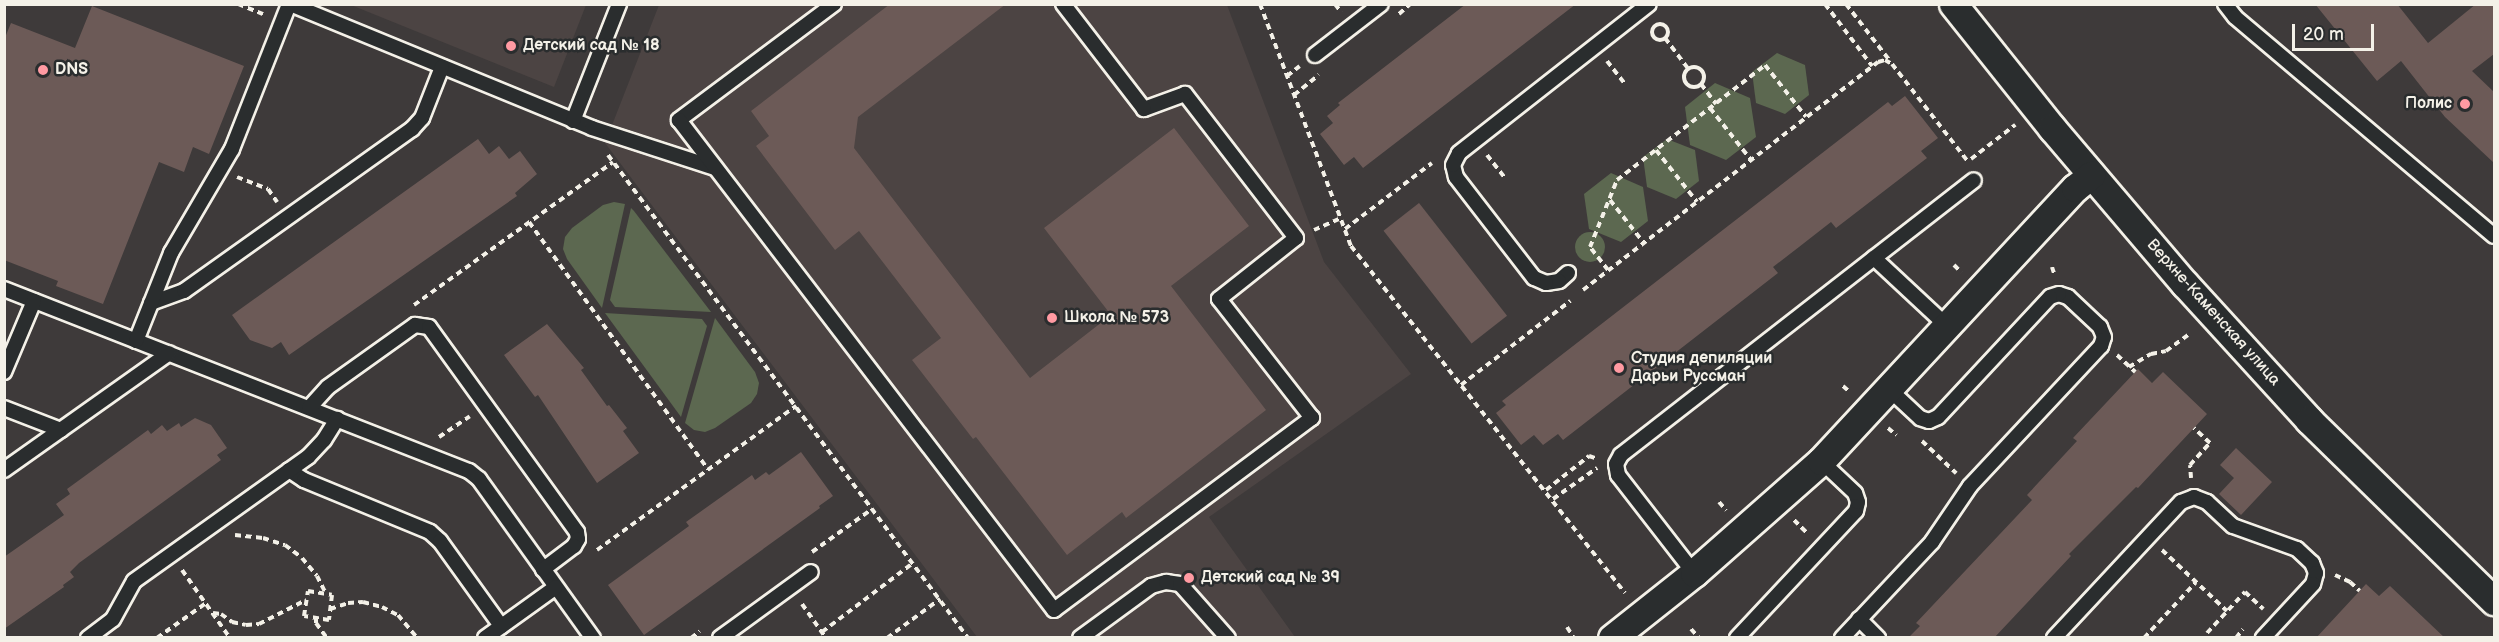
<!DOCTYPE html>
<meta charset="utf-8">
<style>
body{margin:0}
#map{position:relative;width:2499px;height:642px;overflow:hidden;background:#3e3a3a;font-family:"Balsamiq Sans",sans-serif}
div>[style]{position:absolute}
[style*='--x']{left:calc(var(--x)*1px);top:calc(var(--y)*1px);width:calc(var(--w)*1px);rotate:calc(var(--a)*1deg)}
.built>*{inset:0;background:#4c4443}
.green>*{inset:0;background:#5c6850}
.round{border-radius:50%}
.building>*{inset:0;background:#6c5a57;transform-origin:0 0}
.path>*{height:4px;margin-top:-2px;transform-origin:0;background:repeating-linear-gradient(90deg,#f4f1e8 0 6px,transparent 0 10.5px)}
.path>.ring{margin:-2px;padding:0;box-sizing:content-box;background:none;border:4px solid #f4f1e8;border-radius:50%}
.roads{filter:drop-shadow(2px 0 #f4f1e8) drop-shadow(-2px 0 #f4f1e8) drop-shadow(0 2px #f4f1e8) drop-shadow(0 -2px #f4f1e8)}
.lane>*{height:14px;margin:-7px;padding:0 7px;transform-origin:7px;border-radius:7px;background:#2a2d2e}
.street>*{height:27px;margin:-13.5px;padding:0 13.5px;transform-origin:13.5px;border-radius:13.5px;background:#2a2d2e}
.dots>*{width:16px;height:16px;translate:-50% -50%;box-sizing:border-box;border:3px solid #2a2d2e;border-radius:50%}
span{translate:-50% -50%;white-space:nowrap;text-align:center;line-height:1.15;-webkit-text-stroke:5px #2a2d2e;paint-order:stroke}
.poi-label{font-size:16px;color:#f4f1e8;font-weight:700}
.left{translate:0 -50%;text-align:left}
.right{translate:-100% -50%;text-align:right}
.street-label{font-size:16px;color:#f4f1e8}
.frame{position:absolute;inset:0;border:6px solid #f4f1e8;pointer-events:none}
.scale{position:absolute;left:2292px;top:24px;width:82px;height:27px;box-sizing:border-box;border:3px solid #f4f1e8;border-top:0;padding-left:8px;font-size:18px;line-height:21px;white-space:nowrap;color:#f4f1e8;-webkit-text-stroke:4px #2a2d2e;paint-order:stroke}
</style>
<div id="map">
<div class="built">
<i style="clip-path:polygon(351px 5px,586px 5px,554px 87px)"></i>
<i style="clip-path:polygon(659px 5px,1227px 5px,1324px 262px,1411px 374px,1209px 517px,1295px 637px,977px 637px,605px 143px)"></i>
</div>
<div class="green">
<i style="clip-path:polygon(1777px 53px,1805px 65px,1809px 95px,1785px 114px,1756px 103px,1752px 72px)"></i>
<i style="clip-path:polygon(1715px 83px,1750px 98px,1756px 137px,1726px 160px,1690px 145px,1685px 107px)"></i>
<i style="clip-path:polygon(1667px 139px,1695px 150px,1699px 181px,1676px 199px,1647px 187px,1643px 157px)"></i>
<i style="clip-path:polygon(1611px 173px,1643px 187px,1648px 221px,1621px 242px,1589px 229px,1584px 194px)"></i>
<i style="clip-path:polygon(614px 202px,625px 204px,602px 308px,567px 259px,563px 249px,565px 237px,572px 228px,603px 205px)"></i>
<i style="clip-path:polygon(631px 208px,634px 211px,711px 312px,615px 307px,610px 300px)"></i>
<i class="round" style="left:1575px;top:232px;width:30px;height:30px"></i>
<i style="clip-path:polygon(605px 313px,702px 319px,707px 326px,681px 417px)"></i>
<i style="clip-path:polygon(715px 318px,755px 372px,759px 383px,757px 394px,751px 403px,715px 428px,705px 432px,694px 430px,685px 423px)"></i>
</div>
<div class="building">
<i style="clip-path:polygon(890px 4px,1006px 4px,858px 117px,854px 148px,1030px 378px,1111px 315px,1044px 228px,1174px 128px,1249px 226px,1171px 286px,1266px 410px,1126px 518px,1122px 512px,1067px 555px,976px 437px,973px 439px,912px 360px,941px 338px,859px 231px,835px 250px,756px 146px,769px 136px,751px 111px)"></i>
<i style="clip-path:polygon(1466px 4px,1576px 4px,1363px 168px,1354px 157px,1344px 165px,1320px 134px,1333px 123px,1327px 116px,1340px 105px,1338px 103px)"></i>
<i style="clip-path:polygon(2315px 4px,2397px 4px,2428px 43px,2476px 4px,2494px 4px,2494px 54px,2472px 71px,2494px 92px,2494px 163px,2445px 117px,2401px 61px,2377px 81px)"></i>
<i style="clip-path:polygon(92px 6px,244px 66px,209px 154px,193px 147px,184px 172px,159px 162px,103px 304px,56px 286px,58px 281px,4px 260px,4px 40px,11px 23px,75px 48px)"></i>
<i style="clip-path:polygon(1905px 96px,1938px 138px,1921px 151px,1927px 158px,1836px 228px,1831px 222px,1799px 247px,1773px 267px,1778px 273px,1563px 440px,1558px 434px,1543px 445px,1534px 435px,1521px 445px,1496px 413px,1506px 405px,1502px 401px,1888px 102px,1892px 106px)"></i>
<i style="clip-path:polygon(478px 139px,489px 154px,499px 146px,509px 159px,520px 151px,537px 174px,515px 193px,517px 196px,289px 355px,281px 342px,272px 348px,250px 340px,232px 315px)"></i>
<i style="left:1419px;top:203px;width:143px;height:45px;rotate:52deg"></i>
<i style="clip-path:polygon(547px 324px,584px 368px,581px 370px,607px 406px,609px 405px,627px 428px,623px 431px,639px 453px,597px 483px,538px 395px,535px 397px,504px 355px)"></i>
<i style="clip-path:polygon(2138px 369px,2152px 383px,2163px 372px,2207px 414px,2138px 488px,2136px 487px,2069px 554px,2071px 556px,1994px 638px,1908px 638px,1920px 626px,1916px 623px,2032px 500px,2027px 495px,2077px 441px,2073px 438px)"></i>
<i style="clip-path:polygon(195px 418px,211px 425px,227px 448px,217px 455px,221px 460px,79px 563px,70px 572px,74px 577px,63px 585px,64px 587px,4px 629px,4px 557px,64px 515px,56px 504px,70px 494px,67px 489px,148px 430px,151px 434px,162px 425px,167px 431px,179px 423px,181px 427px)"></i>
<i style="clip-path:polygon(2236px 448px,2272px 482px,2241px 515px,2219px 494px,2234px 478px,2220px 465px)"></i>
<i style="clip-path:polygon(801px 452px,833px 496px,819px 506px,820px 508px,644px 635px,608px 585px,689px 526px,686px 522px,752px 475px,755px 480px,766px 472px,769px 475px)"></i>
<i style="clip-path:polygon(2366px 584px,2379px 596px,2390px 586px,2445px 638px,2316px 638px)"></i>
</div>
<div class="path">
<i style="--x:238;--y:4;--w:27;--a:22"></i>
<i style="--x:1260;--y:4;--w:259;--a:69.4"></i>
<i style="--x:1351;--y:246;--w:442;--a:51.7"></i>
<i style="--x:1335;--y:4;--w:10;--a:53"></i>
<i style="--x:1825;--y:4;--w:78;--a:52.8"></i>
<i style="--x:1846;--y:4;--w:72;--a:52.3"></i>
<i style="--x:1399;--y:14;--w:15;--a:-42"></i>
<i class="ring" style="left:1652px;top:24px;width:12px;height:12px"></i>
<i style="--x:1665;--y:38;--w:39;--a:53"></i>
<i style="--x:1607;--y:61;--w:29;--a:52"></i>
<i class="ring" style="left:1684px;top:67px;width:16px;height:16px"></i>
<i style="--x:1287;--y:76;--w:16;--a:-38"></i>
<i style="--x:1701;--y:84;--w:25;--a:53"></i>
<i style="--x:1294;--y:95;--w:32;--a:-39"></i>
<i style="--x:1710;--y:108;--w:66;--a:51.7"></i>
<i style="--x:1656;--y:150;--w:66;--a:51.7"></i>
<i style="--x:608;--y:155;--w:602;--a:53.3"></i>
<i style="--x:1487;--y:155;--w:29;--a:52"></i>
<i style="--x:1971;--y:159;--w:56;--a:-37.7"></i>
<i style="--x:237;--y:177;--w:33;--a:21"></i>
<i style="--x:268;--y:189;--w:16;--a:55"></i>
<i style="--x:1610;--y:200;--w:55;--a:51.7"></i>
<i style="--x:529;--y:222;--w:305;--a:54.1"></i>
<i style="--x:1345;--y:229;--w:109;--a:-37.2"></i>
<i style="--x:1314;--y:230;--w:30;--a:-24"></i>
<i style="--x:1954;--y:265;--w:10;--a:45"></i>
<i style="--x:2052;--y:267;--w:9;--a:72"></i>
<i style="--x:1608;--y:270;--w:29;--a:-128"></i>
<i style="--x:1590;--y:247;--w:72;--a:-68.1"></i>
<i style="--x:1617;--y:180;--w:187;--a:-37.8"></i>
<i style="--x:1765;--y:65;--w:66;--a:51.7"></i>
<i style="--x:1583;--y:290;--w:373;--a:-37.7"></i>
<i style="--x:1878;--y:62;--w:7;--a:-16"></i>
<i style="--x:1885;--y:60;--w:8;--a:30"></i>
<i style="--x:1892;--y:64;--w:125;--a:52.1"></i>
<i style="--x:414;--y:305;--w:245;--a:-35.7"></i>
<i style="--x:2117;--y:355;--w:25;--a:43"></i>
<i style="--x:2129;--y:367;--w:26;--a:-31"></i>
<i style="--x:2151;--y:354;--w:15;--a:-11"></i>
<i style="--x:2166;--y:351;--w:27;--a:-36"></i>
<i style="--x:1461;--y:385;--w:138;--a:-37.6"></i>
<i style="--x:1843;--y:386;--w:9;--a:41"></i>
<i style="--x:1888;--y:428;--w:11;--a:41"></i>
<i style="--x:439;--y:437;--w:37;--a:-34"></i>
<i style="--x:1922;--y:441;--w:47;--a:43.3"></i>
<i style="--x:2191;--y:478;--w:13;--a:-94"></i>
<i style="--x:2190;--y:465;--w:30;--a:-48"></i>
<i style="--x:2210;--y:443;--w:22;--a:-137"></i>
<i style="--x:1546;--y:490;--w:55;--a:-38.3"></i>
<i style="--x:1589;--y:456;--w:9;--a:18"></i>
<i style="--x:1553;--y:499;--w:54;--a:-35.2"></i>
<i style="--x:1719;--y:502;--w:11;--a:49"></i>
<i style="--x:1794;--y:520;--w:17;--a:45"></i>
<i style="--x:235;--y:535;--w:28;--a:6"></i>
<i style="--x:263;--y:538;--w:23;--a:18"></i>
<i style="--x:285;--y:545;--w:21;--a:37"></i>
<i style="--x:302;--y:558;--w:23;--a:50"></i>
<i style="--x:317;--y:576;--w:20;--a:63"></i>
<i style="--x:597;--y:550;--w:246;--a:-35.9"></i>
<i style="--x:2162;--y:550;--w:89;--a:43.2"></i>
<i style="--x:812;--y:552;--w:74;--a:-35.6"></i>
<i style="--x:182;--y:570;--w:83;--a:54.8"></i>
<i style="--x:2335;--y:575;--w:17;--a:25"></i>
<i style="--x:2350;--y:582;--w:13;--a:42"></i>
<i style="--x:308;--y:591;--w:24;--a:9"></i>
<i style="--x:332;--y:595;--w:25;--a:97"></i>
<i style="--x:329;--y:620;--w:25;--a:-171"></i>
<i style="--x:304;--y:616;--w:25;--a:-81"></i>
<i style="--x:802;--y:604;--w:42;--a:54.8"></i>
<i style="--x:330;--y:609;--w:19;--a:-18"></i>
<i style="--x:348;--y:603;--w:15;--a:-4"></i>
<i style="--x:363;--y:602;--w:20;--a:15"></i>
<i style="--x:382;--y:607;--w:18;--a:27"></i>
<i style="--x:398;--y:615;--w:30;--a:50"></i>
<i style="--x:213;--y:613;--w:8;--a:7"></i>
<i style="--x:221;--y:614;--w:14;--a:36"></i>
<i style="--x:232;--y:622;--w:14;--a:12"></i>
<i style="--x:246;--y:625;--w:13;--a:-4"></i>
<i style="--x:259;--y:624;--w:53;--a:-27.1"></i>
<i style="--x:316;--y:618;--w:5;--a:90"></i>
<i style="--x:316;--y:623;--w:19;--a:54"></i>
<i style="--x:1567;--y:627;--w:13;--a:58"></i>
<i style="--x:1691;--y:629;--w:12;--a:48"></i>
<i style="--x:822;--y:632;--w:114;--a:-37.2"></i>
<i style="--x:2207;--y:633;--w:56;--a:-47.2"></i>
<i style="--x:2245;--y:592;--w:25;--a:43"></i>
<i style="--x:157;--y:638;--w:60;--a:-35.5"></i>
<i style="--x:691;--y:638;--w:11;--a:-38"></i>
<i style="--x:887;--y:638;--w:66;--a:-36.3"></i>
<i style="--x:2144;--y:638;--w:76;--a:-47.1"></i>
<i style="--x:2236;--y:638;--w:11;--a:-52"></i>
</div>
<div class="roads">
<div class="lane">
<i style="--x:290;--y:4;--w:326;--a:22.3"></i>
<i style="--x:592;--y:128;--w:129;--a:18"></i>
<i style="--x:834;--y:4;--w:194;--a:143.2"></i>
<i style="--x:679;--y:120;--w:617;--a:52.57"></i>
<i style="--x:1054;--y:610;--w:322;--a:-36.7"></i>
<i style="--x:1312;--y:418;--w:151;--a:-128"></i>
<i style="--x:1219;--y:299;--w:98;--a:-38.4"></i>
<i style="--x:1296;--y:238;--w:182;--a:-127.6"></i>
<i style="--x:1185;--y:94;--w:44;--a:159.9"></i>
<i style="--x:1144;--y:109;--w:133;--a:-127.6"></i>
<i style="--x:2225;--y:4;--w:16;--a:52"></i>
<i style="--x:2235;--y:17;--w:339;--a:40.2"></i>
<i style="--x:1315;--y:55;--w:83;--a:-37.7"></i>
<i style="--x:573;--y:121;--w:126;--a:-68.5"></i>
<i style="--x:1874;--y:258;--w:100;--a:43"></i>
<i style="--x:1568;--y:273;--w:12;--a:138"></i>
<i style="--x:1559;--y:281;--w:13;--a:171"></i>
<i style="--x:1546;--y:283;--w:13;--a:-157"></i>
<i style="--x:1534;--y:278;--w:128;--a:-127.7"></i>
<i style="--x:1456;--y:177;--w:12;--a:-104"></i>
<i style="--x:1453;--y:165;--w:13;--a:-63"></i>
<i style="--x:1459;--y:153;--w:241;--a:-38.1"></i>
<i style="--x:4;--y:289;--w:499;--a:21.4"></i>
<i style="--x:469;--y:471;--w:13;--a:39"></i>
<i style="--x:479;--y:479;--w:196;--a:54.4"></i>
<i style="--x:151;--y:303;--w:35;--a:-20"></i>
<i style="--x:184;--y:291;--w:280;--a:-35.4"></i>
<i style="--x:412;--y:129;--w:15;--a:-48"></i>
<i style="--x:422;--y:118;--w:55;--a:-68.6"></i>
<i style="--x:136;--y:341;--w:95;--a:-68.3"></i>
<i style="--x:171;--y:253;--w:121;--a:-59.6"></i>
<i style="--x:232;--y:149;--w:156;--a:-68.5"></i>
<i style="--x:4;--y:372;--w:77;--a:-67.1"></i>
<i style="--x:4;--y:408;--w:61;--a:21.1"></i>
<i style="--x:309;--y:408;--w:28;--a:-48"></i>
<i style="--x:328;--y:387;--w:107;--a:-35.5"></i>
<i style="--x:415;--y:325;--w:14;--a:8"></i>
<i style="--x:429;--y:327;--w:253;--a:54.2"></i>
<i style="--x:577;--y:532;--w:7;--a:82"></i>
<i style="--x:578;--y:539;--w:8;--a:120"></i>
<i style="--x:574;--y:546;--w:39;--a:143"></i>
<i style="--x:4;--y:470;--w:202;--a:-35.3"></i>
<i style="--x:289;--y:470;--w:18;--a:34"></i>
<i style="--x:304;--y:480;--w:136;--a:22.4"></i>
<i style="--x:430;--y:532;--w:13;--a:42"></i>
<i style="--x:440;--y:541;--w:105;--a:54.3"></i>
<i style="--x:1694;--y:573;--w:124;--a:-127.8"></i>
<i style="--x:1618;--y:475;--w:11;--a:-100"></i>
<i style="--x:1616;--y:464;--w:10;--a:-61"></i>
<i style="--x:1621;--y:455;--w:447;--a:-37.9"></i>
<i style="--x:1859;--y:619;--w:27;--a:45"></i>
<i style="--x:88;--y:638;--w:31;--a:-37"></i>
<i style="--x:113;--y:619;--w:43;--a:-61.1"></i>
<i style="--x:134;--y:581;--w:214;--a:-35.5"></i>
<i style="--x:308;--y:457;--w:23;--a:-47"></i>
<i style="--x:324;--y:440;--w:25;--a:-58"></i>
<i style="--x:485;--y:638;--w:87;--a:-35.7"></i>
<i style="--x:720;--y:638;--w:112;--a:-36"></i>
<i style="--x:1080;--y:638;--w:88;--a:-36.2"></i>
<i style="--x:1151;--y:586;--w:16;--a:-15"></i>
<i style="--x:1166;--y:582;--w:14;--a:8"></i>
<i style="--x:1180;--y:584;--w:72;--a:48.4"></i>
<i style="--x:1737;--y:638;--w:174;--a:-46.9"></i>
<i style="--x:1856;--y:511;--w:9;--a:-77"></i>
<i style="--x:1858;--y:502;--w:9;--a:-108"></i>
<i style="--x:1855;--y:493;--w:47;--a:-136.7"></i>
<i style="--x:1842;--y:638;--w:132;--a:-46.8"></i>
<i style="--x:1932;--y:542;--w:68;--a:-55.8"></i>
<i style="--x:1970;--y:486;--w:192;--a:-46.9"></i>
<i style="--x:2101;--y:346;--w:9;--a:-72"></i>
<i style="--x:2104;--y:337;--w:11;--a:-112"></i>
<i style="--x:2100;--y:327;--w:44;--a:-136.8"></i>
<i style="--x:2068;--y:297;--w:9;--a:-162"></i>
<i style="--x:2059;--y:294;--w:9;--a:162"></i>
<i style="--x:2050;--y:297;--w:164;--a:133"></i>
<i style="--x:1938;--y:417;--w:10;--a:156"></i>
<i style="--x:1929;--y:421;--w:9;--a:-162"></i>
<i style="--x:1920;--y:418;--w:42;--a:-136.9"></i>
<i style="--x:2054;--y:638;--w:186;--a:-47"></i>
<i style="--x:2181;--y:502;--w:14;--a:-21"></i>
<i style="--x:2194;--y:497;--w:14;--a:21"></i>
<i style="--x:2207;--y:502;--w:35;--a:43"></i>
<i style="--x:2233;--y:526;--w:68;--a:19.8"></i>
<i style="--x:2297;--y:549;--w:21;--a:43"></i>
<i style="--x:2312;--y:563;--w:11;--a:68"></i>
<i style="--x:2316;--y:573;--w:11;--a:105"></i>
<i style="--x:2313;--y:584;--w:74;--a:132.8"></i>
</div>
<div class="street">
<i style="--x:1953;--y:4;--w:159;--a:51.4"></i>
<i style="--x:2052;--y:128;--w:205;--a:49.6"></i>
<i style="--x:2185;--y:284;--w:184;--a:47.6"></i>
<i style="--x:2309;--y:420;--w:259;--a:44.4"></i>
<i style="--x:1612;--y:638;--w:105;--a:-38.4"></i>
<i style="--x:1694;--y:573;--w:169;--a:-41.4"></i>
<i style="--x:1821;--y:461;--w:373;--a:-47.1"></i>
<i style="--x:2075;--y:188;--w:21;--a:-39"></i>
</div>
</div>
<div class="dots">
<i style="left:511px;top:46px;background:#ff9aa2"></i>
<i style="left:43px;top:70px;background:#ff9aa2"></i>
<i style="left:2465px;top:104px;background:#ff9aa2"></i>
<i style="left:1052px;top:318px;background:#ff9aa2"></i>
<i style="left:1619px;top:368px;background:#ff9aa2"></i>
<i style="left:1189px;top:578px;background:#ff9aa2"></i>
</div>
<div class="poi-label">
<span class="left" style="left:523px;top:46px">Детский сад № 18</span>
<span class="left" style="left:55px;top:70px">DNS</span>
<span class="right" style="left:2452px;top:104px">Полис</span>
<span class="left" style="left:1064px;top:318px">Школа № 573</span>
<span class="left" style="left:1631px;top:368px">Студия депиляции<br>Дарьи Руссман</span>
<span class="left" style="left:1201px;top:578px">Детский сад № 39</span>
</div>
<div class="street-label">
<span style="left:2213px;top:313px;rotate:48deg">Верхне-Каменская улица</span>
</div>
<div class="frame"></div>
<div class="scale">20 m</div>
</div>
